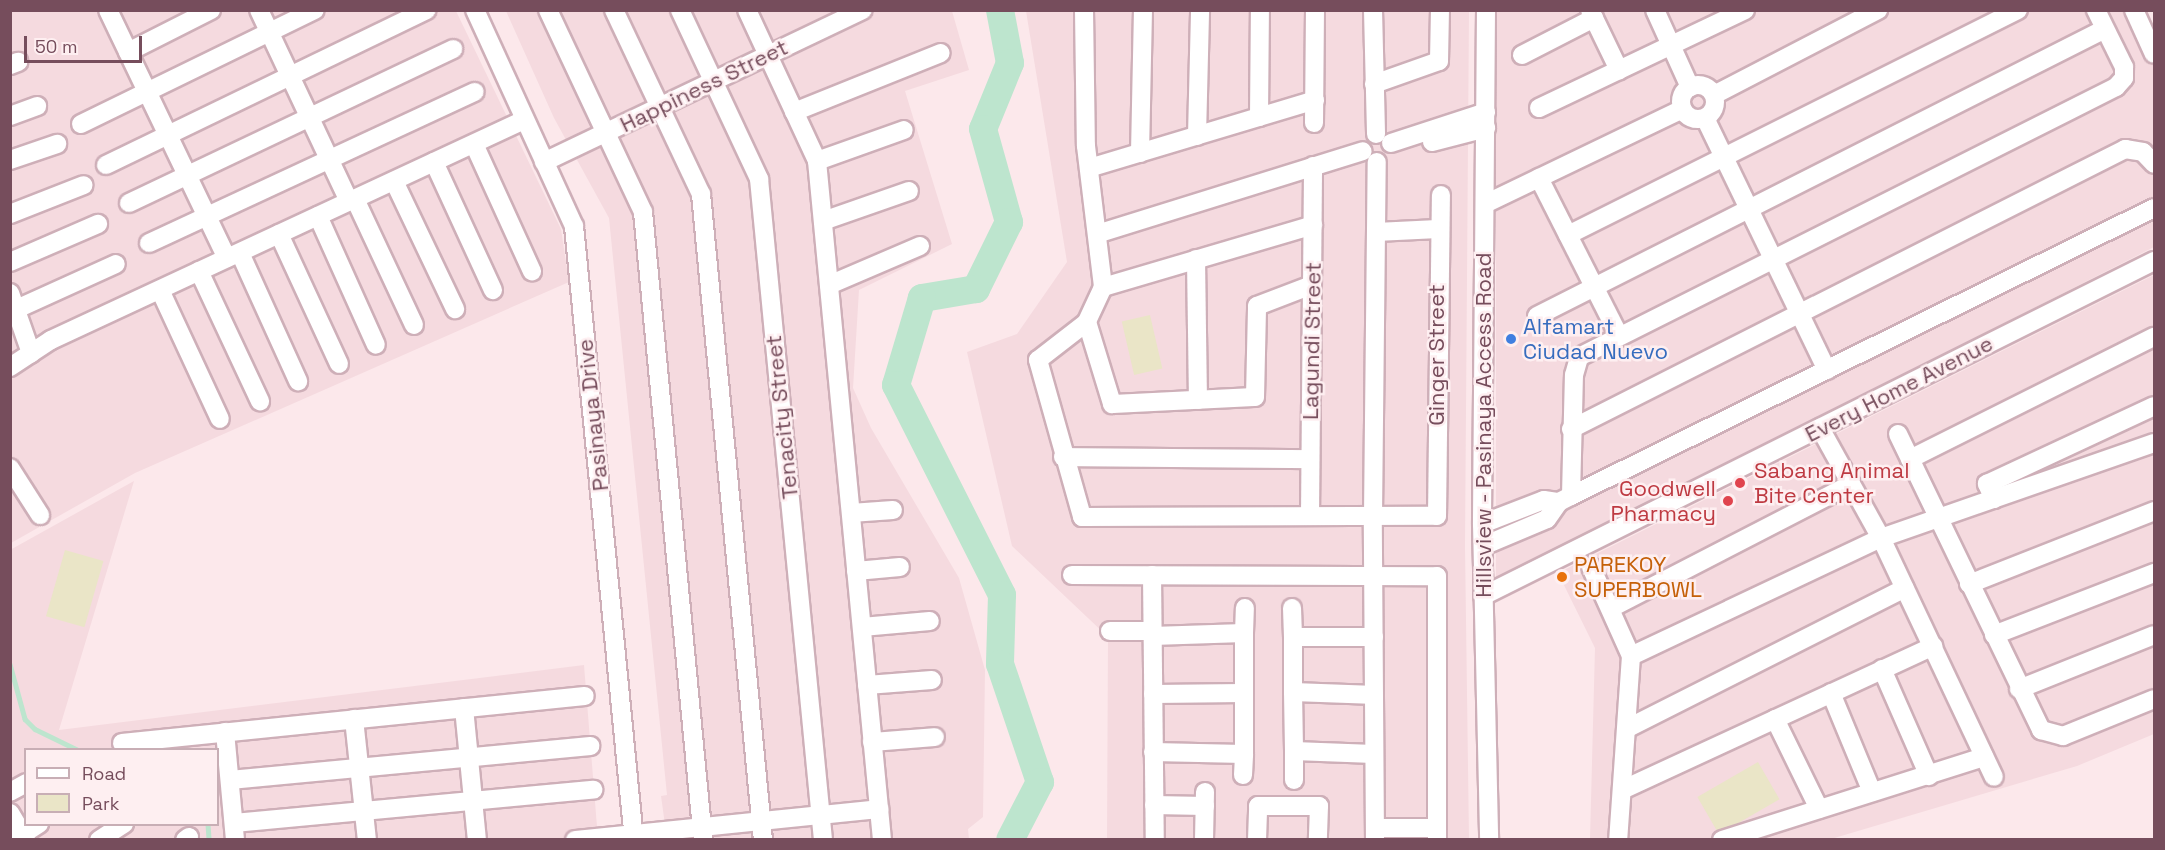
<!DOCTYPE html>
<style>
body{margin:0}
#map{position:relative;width:2165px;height:850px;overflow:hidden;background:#fce8eb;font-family:"Space Grotesk",sans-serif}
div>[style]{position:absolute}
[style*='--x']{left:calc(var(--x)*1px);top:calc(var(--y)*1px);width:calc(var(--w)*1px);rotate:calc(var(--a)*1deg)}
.residential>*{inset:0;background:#f5dadf}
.green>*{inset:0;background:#eae5c7;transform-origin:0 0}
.stream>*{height:4.5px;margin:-2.25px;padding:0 2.25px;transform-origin:2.25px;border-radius:2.25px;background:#bde5ce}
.river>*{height:28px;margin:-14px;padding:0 14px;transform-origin:14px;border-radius:14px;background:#bde5ce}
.roads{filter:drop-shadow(2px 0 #ceafb8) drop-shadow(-2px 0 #ceafb8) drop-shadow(0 2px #ceafb8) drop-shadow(0 -2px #ceafb8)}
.minor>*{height:18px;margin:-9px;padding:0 9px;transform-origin:9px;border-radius:9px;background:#fff}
.minor>.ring{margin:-9px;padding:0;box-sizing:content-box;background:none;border:18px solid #fff;border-radius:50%}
.dots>*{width:16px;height:16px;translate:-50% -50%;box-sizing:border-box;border:3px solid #feeff1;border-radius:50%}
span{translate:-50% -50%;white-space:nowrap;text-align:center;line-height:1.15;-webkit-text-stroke:5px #feeff1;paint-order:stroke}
.street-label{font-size:22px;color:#764d5c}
.shop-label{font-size:22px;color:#366cbe}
.left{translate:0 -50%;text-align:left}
.health-label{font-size:22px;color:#be3a42}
.right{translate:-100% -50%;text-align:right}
.food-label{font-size:22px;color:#c56008}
.frame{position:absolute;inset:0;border:12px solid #764d5c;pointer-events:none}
.legend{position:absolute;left:24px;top:748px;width:195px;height:78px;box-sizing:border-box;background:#feeff1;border:2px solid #c8aeb5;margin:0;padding:8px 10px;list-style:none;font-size:18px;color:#764d5c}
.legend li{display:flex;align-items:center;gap:12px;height:30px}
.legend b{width:30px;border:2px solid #c8aeb5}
.scale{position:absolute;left:24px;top:36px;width:118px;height:27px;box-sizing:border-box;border:3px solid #764d5c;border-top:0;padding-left:8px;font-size:18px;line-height:21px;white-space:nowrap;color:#764d5c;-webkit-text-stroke:4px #feeff1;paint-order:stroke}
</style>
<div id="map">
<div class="residential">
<i style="clip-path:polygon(11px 11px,456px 11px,561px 229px,569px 282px,135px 473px,11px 543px)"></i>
<i style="clip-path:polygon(506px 11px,952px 11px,969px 70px,905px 91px,952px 244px,859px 290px,853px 388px,871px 428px,959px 578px,985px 670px,983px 817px,968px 829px,969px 839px,667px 839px,661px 796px,667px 795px,609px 218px,554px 118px)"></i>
<i style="clip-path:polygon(1026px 11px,1469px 11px,1465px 546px,1469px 839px,1107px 839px,1108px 637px,1012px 546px,967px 352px,1017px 334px,1067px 262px)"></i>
<i style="clip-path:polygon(1496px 11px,2128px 11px,2154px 67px,2154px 247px,1496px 582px)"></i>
<i style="clip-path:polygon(2154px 275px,2154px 734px,2077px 766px,1831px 839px,1590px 839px,1595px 648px,1558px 573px)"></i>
<i style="clip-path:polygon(evenodd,134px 481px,59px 730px,584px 665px,598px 839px,11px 839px,10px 550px,134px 481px,26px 750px,218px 750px,218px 824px,26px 824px,26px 750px)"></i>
</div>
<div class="green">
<i style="left:1150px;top:315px;width:55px;height:29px;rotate:77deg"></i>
<i style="left:65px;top:550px;width:40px;height:69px;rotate:16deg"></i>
<i style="left:1758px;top:762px;width:43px;height:70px;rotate:60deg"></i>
</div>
<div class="stream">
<i style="--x:10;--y:664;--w:57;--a:74.7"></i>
<i style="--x:25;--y:719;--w:14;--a:45"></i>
<i style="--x:35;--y:729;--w:48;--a:26"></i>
<i style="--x:208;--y:824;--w:16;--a:86"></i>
</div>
<div class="river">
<i style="--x:1000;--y:10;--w:54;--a:79.3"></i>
<i style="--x:1010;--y:63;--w:71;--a:112.2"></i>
<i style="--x:983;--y:129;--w:97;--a:74.4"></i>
<i style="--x:1009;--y:222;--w:75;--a:116.2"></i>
<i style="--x:976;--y:289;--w:55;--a:170.5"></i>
<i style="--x:922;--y:298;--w:91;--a:106.6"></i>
<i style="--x:896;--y:385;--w:235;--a:63.2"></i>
<i style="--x:1002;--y:595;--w:69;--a:91.7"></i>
<i style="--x:1000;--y:664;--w:125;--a:71.3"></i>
<i style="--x:1040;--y:782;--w:65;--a:117.3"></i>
</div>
<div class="roads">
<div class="minor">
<i style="--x:108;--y:10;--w:275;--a:64.4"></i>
<i style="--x:259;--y:10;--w:211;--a:64.8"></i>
<i style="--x:475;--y:10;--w:238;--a:65.4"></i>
<i style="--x:574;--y:226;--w:617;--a:84.42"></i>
<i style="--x:548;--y:10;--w:223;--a:64.8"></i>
<i style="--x:643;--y:212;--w:631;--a:84.54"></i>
<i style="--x:614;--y:10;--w:204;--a:64.7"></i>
<i style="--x:701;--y:194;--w:649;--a:84.52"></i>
<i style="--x:680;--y:10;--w:187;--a:64.9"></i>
<i style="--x:759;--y:179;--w:664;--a:84.47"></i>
<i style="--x:747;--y:10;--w:166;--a:65.1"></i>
<i style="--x:817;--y:161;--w:682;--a:84.53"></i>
<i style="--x:1084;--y:10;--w:136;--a:89.2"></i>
<i style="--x:1086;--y:146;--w:142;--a:83.1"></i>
<i style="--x:1103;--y:287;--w:38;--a:115"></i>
<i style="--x:1087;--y:322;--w:62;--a:142.2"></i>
<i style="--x:1038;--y:360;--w:163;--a:74.3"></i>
<i style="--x:1082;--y:517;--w:355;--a:-0.2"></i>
<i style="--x:1437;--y:516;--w:321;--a:-89.3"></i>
<i style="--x:1373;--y:10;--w:124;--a:88.6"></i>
<i style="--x:1486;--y:10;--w:514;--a:90.45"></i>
<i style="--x:1482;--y:524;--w:316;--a:88.7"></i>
<i style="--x:1590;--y:10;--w:67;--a:64.2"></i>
<i style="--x:1655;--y:10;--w:85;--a:65.6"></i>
<i style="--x:2134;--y:10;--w:48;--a:65.6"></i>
<i style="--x:128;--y:52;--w:93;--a:-26.8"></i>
<i style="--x:1522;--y:55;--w:81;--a:-27.2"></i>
<i style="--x:10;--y:65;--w:9;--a:-21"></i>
<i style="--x:1374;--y:84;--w:69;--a:-19.5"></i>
<i style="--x:1439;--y:61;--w:51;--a:-88.9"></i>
<i class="ring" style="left:1681px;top:85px;width:16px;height:16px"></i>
<i style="--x:1714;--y:95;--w:185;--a:-27.4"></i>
<i style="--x:1539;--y:108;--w:228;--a:-25.4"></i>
<i style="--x:794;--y:112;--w:158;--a:-21.9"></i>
<i style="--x:10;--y:116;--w:29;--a:-20"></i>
<i style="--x:1259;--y:117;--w:107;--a:-89.5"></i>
<i style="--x:1705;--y:118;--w:280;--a:64.2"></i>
<i style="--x:1314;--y:123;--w:111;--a:-89.5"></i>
<i style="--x:81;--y:124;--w:260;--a:-26"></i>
<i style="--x:1197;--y:136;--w:126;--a:-88.6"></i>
<i style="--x:1432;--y:142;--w:56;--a:-14.5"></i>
<i style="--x:1391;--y:143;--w:100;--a:-18.1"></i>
<i style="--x:474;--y:144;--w:140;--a:65.5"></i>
<i style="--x:1140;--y:153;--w:143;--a:-88.8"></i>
<i style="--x:10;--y:160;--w:50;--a:-18.8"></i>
<i style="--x:817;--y:161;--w:92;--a:-19.6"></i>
<i style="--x:434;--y:162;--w:141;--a:65.3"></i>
<i style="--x:544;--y:162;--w:353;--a:-25.5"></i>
<i style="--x:106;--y:165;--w:356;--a:-25.8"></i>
<i style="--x:1089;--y:168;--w:236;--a:-16.7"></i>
<i style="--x:1539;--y:178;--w:177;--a:63.1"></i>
<i style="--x:394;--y:181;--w:142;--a:64.5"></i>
<i style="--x:355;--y:199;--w:139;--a:64.9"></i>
<i style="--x:129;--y:203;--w:359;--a:-25.4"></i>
<i style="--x:1485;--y:204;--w:219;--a:-25.7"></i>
<i style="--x:10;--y:214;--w:79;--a:-21.4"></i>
<i style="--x:318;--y:216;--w:141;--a:65.8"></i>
<i style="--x:823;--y:221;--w:91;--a:-19.2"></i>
<i style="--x:1376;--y:232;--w:62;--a:-2.8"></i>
<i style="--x:1100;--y:233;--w:275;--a:-17.3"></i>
<i style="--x:279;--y:234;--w:143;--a:65.2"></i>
<i style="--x:1568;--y:235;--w:503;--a:-26.57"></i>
<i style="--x:149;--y:243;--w:359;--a:-24.9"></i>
<i style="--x:240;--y:253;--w:141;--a:65.6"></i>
<i style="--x:1196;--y:259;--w:141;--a:89.2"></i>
<i style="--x:10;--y:262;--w:96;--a:-23.4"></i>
<i style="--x:199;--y:271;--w:144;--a:64.9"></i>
<i style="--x:829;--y:285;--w:99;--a:-23.2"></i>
<i style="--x:1103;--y:287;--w:219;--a:-16.4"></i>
<i style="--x:160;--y:290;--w:142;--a:65.1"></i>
<i style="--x:10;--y:293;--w:64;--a:70.7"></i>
<i style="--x:10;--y:312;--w:116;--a:-24.4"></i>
<i style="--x:1537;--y:316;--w:636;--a:-26.81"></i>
<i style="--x:1087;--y:322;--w:86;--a:73"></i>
<i style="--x:1112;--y:404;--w:143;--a:-2.8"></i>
<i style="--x:1255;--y:397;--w:91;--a:-88.7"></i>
<i style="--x:1257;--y:306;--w:59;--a:-20.9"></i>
<i style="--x:10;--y:367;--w:49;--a:-33.4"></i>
<i style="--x:51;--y:340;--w:522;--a:-24.94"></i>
<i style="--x:1820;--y:428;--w:126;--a:61"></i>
<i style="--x:1881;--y:538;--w:264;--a:64.7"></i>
<i style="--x:1571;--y:429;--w:621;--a:-26.81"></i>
<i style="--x:2125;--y:149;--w:18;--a:9"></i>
<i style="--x:2143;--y:152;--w:16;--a:47"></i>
<i style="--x:1898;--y:434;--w:329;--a:64.2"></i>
<i style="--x:2041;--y:730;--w:23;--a:15"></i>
<i style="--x:2063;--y:736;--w:98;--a:-22.1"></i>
<i style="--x:1063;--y:457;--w:247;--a:0.5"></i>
<i style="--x:1910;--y:459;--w:273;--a:-26.6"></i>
<i style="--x:10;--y:468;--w:56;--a:57.4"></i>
<i style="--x:1571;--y:496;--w:121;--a:-88.6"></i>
<i style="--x:1574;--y:375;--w:19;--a:-74"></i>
<i style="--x:1579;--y:357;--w:601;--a:-26.69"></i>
<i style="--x:2116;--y:87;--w:12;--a:-48"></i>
<i style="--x:2124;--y:78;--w:11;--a:-90"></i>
<i style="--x:2124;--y:67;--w:64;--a:-116.2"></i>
<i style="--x:1994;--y:499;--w:17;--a:-115"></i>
<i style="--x:1987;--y:484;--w:184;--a:-25"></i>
<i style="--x:851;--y:513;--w:42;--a:-4.1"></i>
<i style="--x:1310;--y:516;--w:350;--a:-89.5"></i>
<i style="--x:1482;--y:524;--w:66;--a:-21.2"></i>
<i style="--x:1544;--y:500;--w:15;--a:8"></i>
<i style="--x:1483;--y:546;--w:69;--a:-22.9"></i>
<i style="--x:1547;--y:519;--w:21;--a:-55"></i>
<i style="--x:1559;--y:502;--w:13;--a:-27"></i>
<i style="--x:1571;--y:496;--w:650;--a:-26.29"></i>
<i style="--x:1591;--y:567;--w:98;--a:65.8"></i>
<i style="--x:1631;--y:656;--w:184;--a:94"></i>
<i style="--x:856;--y:571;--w:44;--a:-5.2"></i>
<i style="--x:1072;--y:575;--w:365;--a:0.2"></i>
<i style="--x:1437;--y:576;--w:264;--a:90"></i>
<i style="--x:1152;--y:575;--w:265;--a:89.4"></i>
<i style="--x:1969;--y:584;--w:199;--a:-21.5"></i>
<i style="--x:1483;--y:596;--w:750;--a:-26.53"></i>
<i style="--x:1292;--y:608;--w:29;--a:88"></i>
<i style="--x:1611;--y:608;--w:270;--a:-27.3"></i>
<i style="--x:862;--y:627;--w:68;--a:-5"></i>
<i style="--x:1110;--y:631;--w:41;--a:0"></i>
<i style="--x:1244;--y:633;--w:25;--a:-88"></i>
<i style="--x:1994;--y:635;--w:172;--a:-21.2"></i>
<i style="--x:1152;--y:636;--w:92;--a:-1.9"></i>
<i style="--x:1244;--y:633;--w:121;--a:90"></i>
<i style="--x:1244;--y:754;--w:91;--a:-178.7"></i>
<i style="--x:1631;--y:656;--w:276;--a:-25.3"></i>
<i style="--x:1881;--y:538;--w:289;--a:-19.2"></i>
<i style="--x:1882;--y:669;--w:117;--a:66.3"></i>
<i style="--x:867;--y:685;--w:65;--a:-4.4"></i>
<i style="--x:2019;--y:689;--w:145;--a:-21.8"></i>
<i style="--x:1293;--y:692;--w:59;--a:89"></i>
<i style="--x:1294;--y:751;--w:80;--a:2.1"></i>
<i style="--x:1831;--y:693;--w:107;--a:67.5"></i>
<i style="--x:1153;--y:694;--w:91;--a:-0.6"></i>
<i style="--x:1373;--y:695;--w:80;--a:-177.9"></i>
<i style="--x:1293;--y:692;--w:55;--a:-90"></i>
<i style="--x:1293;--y:637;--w:81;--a:0"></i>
<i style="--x:464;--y:708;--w:133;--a:84.4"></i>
<i style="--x:354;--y:719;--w:122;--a:83.9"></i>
<i style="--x:1775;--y:719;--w:100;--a:63.9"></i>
<i style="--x:1628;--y:728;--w:310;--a:-26.8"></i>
<i style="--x:225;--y:732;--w:108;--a:84.7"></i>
<i style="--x:872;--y:742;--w:63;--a:-4.5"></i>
<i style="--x:122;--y:743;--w:465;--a:-5.8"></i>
<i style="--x:1294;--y:751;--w:29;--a:90"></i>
<i style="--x:1243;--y:775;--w:21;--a:-87"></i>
<i style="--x:230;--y:780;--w:362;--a:-5.4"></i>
<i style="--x:1622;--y:790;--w:343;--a:-24.8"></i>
<i style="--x:10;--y:792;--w:18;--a:-29"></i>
<i style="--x:1154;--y:805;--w:51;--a:1.1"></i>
<i style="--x:10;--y:813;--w:31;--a:59"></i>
<i style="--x:234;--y:823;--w:361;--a:-5.3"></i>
<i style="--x:1375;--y:828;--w:62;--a:0"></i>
<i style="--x:14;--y:840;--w:30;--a:-33"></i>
<i style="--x:99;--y:840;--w:30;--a:-33"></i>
<i style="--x:185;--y:840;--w:5;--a:-37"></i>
<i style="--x:575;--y:840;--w:306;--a:-5.8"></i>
<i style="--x:1204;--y:840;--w:48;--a:-88.8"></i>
<i style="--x:1257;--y:840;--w:34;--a:-88"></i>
<i style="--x:1258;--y:806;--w:61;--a:0"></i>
<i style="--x:1319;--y:806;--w:34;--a:92"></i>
<i style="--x:1375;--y:840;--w:324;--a:-90.4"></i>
<i style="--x:1373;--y:516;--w:354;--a:-89.4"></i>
<i style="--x:1722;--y:840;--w:275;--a:-17.6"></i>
</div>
</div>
<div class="dots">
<i style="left:1511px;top:339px;background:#3f7fe0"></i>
<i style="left:1740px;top:483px;background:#e0444e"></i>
<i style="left:1728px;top:501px;background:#e0444e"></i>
<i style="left:1562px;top:577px;background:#e8710a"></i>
</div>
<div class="street-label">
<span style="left:704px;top:86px;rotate:-26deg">Happiness Street</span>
<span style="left:1312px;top:341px;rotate:-89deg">Lagundi Street</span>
<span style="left:1437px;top:355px;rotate:-90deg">Ginger Street</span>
<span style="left:1899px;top:389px;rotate:-27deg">Every Home Avenue</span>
<span style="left:593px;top:415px;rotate:-96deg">Pasinaya Drive</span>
<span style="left:782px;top:417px;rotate:-96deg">Tenacity Street</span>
<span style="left:1484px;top:425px;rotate:-90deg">Hillsview - Pasinaya Access Road</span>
</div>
<div class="shop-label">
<span class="left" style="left:1523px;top:339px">Alfamart<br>Ciudad Nuevo</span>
</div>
<div class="health-label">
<span class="left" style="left:1754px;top:483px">Sabang Animal<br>Bite Center</span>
<span class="right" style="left:1716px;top:501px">Goodwell<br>Pharmacy</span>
</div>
<div class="food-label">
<span class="left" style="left:1574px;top:577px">PAREKOY<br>SUPERBOWL</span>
</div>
<div class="frame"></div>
<ul class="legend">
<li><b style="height:8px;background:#fff"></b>Road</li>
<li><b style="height:16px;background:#eae5c7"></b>Park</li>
</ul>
<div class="scale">50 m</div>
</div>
